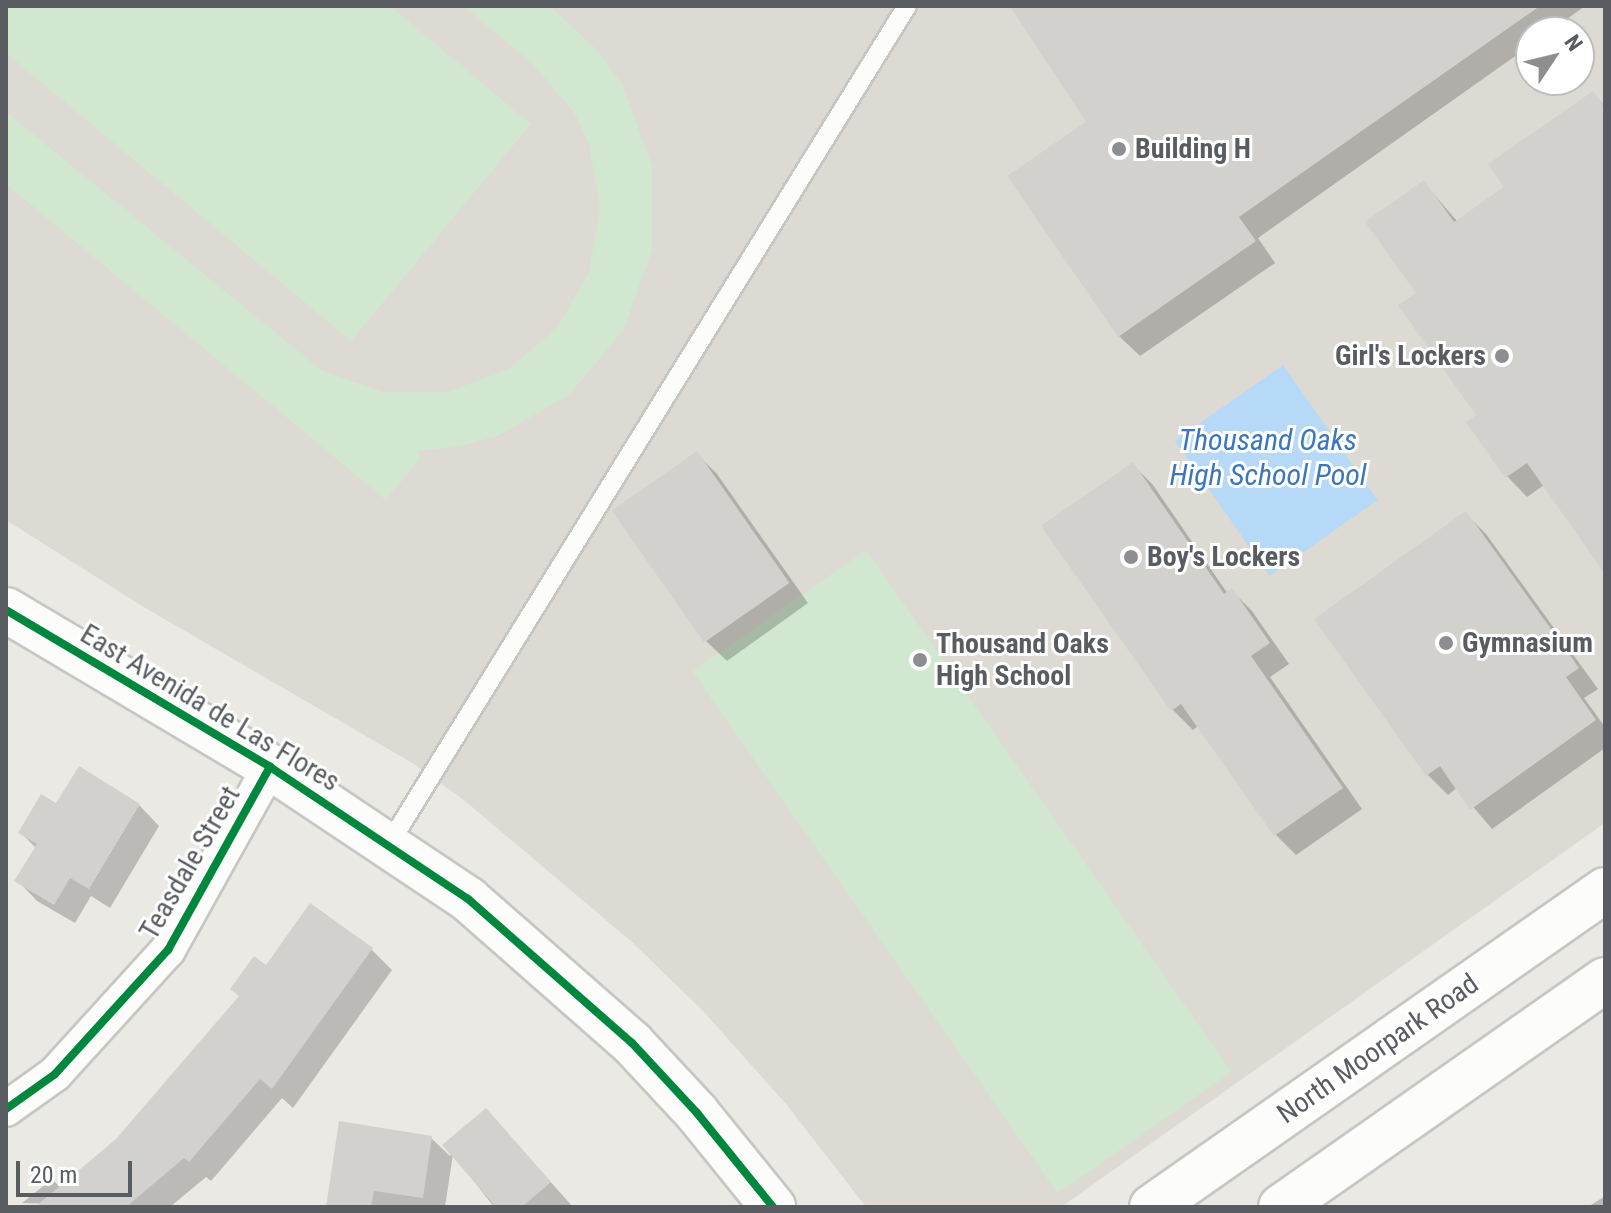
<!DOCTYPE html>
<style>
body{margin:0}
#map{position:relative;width:1611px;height:1213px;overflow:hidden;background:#eae9e4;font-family:"Roboto Condensed",sans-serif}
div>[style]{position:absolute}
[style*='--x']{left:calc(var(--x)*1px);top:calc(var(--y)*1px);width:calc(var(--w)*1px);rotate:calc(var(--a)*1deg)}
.education>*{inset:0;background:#dcdad3}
.green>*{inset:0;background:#d1e7cf;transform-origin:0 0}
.water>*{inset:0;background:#b5d9f7;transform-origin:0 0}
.shadow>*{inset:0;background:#0003}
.building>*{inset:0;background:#d2d1ce;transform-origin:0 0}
.roads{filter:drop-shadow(2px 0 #c6c6c4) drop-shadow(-2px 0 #c6c6c4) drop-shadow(0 2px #c6c6c4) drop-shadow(0 -2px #c6c6c4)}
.service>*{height:18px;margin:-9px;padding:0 9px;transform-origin:9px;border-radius:9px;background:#fcfcfb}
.minor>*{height:34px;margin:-17px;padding:0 17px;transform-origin:17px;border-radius:17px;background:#fcfcfb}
.tertiary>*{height:44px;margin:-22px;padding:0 22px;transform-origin:22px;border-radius:22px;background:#fcfcfb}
.secondary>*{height:44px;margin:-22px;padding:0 22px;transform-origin:22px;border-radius:22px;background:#fcfcfb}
.cycleway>*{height:8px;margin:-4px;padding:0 4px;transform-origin:4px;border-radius:4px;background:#00873e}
.dots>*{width:22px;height:22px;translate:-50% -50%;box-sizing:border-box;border:4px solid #fff;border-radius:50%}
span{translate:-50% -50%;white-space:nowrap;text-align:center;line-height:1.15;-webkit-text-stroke:6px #fff;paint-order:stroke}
.poi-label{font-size:28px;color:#595d62;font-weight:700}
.left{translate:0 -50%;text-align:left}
.right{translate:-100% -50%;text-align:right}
.street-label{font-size:28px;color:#595d62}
.water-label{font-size:30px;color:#3c77bd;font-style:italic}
.frame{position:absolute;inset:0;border:8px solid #595d62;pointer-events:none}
.north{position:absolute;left:1515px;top:16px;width:80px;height:80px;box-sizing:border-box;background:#fff;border:2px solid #bdbec0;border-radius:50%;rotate:55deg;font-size:22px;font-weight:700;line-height:32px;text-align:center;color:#595d62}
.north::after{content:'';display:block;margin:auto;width:28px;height:36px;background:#8c8e90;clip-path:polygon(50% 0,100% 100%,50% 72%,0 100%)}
.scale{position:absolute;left:16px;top:1161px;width:116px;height:36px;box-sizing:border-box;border:4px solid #595d62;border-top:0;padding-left:10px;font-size:24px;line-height:28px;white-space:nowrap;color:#595d62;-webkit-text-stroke:6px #fff;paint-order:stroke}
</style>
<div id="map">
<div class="education">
<i style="clip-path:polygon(evenodd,6px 6px,1605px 6px,1605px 823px,1061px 1207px,866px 1207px,786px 1104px,703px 1011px,632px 942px,465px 801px,414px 764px,142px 606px,6px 520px,6px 6px,1531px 32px,1579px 32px,1579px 80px,1531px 80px,1531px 32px)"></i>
</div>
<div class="green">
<i style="clip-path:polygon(6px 6px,390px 6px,531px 124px,351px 341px,6px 53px)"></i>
<i style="clip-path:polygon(463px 6px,550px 6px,599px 52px,623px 86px,652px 166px,652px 250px,624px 329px,570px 394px,498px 436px,457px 447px,415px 451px,421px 457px,386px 500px,6px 184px,6px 112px,321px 370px,382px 392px,447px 392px,507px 370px,557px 328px,589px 272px,600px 208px,589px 144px,575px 114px,533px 64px)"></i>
<i style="left:866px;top:550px;width:637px;height:212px;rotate:55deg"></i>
</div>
<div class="water">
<i style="left:1283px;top:365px;width:165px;height:132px;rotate:55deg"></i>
</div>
<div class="shadow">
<i style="clip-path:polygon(1011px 6px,1585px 6px,1549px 32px,1531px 32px,1531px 45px,1258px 238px,1275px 263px,1140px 356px,1119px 336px,1088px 123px)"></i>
<i style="clip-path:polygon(1592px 93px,1605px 106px,1605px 570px,1544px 485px,1527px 497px,1507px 476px,1418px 293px,1424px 183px,1458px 222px,1506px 187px)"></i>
<i style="clip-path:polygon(697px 454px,717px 474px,808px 603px,727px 661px,706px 641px)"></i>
<i style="clip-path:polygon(1133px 465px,1153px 485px,1228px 594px,1232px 591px,1252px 611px,1289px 664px,1270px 677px,1362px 809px,1296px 855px,1276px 835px,1199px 725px,1193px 730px,1172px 709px)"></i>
<i style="clip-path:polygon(1465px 513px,1486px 534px,1598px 689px,1584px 698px,1605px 727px,1605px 748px,1492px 829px,1457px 788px,1448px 795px,1428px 775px,1317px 620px)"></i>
<i style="clip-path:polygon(139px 805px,159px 826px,110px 908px,91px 896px,75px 923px,37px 901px,17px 880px,36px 848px,21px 833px,57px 806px)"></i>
<i style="clip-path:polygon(371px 949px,392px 970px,293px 1108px,282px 1098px,211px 1181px,206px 1177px,170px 1207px,22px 1203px,52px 1179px,61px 1188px,118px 1140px,267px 968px)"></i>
<i style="clip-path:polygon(486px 1110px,573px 1207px,494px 1207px,453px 1154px,445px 1207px,328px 1207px,431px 1138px,450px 1156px)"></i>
<i style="clip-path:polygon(1605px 1196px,1605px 1207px,1588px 1207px)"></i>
</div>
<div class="building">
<i style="clip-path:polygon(1010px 6px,1540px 6px,1239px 217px,1256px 241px,1118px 337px,1007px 176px,1086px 122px)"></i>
<i style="clip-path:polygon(1593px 91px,1605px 108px,1605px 574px,1527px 463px,1505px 478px,1466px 422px,1476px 415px,1398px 305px,1416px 293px,1365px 222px,1424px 180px,1454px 222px,1504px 187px,1488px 164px)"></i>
<i style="left:697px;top:451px;width:161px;height:104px;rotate:55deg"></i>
<i style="clip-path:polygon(1133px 462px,1224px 594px,1232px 588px,1270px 643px,1251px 656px,1343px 788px,1274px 836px,1181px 704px,1171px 711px,1041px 526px)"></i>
<i style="clip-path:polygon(1466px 511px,1579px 668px,1566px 677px,1596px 720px,1470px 810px,1440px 766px,1426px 776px,1314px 619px)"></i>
<i style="clip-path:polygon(79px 766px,140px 804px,89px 889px,70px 878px,54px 905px,14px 881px,37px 844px,18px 833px,41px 794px,56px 803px)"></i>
<i style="clip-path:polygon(310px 903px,373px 948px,272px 1089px,260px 1079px,189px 1162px,184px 1158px,126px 1207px,35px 1207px,116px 1139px,239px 996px,230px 989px,254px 956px,266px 965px)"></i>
<i style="clip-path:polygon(486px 1108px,551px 1182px,522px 1207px,496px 1207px,442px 1145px)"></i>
<i style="clip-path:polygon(339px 1121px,432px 1136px,423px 1198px,374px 1191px,371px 1207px,326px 1207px)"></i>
</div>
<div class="roads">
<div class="service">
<i style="--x:389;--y:844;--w:985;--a:-58.28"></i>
</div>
<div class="minor">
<i style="--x:6;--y:1109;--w:60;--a:-35.5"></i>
<i style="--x:55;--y:1074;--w:168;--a:-47.7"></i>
<i style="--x:168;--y:950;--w:210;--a:-60.9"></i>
</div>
<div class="tertiary">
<i style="--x:6;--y:610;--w:307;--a:30.7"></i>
<i style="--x:270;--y:767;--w:238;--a:33.7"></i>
<i style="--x:468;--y:899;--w:218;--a:41.3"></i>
<i style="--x:632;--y:1043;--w:96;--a:47.1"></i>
<i style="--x:697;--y:1113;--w:121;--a:51"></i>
</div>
<div class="secondary">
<i style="--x:1152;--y:1207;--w:553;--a:-34.98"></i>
<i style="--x:1281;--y:1207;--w:396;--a:-35"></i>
</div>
</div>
<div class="cycleway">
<i style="--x:6;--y:610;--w:307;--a:30.7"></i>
<i style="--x:270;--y:767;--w:238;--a:33.7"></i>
<i style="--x:468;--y:899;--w:218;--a:41.3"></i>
<i style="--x:632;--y:1043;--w:96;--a:47.1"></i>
<i style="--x:697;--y:1113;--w:121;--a:51"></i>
<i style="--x:6;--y:1109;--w:60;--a:-35.5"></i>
<i style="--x:55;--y:1074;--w:168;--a:-47.7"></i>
<i style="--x:168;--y:950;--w:210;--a:-60.9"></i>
</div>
<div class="dots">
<i style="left:1119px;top:149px;background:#8c8e90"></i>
<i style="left:1502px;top:356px;background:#8c8e90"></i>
<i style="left:1131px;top:557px;background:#8c8e90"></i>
<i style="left:1446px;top:643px;background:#8c8e90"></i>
<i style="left:920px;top:660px;background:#8c8e90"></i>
</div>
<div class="poi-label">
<span class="left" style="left:1135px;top:149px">Building H</span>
<span class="right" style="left:1486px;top:356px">Girl's Lockers</span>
<span class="left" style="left:1147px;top:557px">Boy's Lockers</span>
<span class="left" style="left:1462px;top:643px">Gymnasium</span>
<span class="left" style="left:936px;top:660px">Thousand Oaks<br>High School</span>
</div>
<div class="street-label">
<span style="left:210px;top:708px;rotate:31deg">East Avenida de Las Flores</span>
<span style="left:190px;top:863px;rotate:-60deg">Teasdale Street</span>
<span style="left:1378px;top:1049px;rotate:-35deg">North Moorpark Road</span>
</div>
<div class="water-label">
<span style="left:1268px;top:457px">Thousand Oaks<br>High School Pool</span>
</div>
<div class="frame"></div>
<div class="north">N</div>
<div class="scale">20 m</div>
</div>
